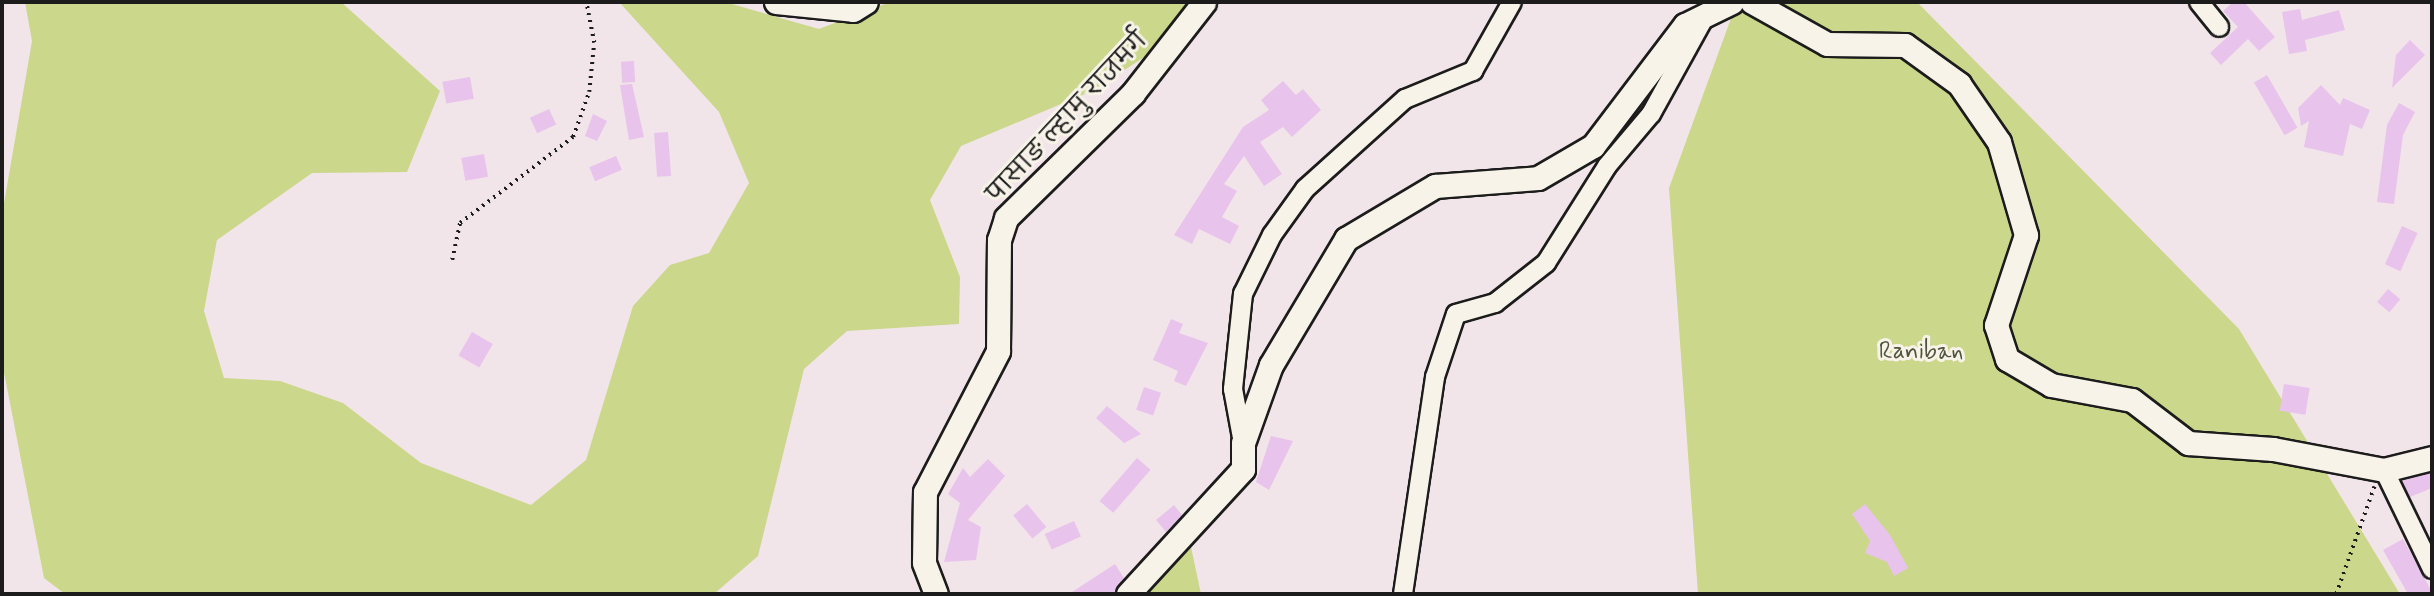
<!DOCTYPE html>
<meta charset="utf-8">
<style>
body{margin:0}
#map{position:relative;width:2434px;height:596px;overflow:hidden;background:#f2e5e9;font-family:Mynerve,"Playpen Sans Deva",sans-serif}
div>[style]{position:absolute}
[style*='--x']{left:calc(var(--x)*1px);top:calc(var(--y)*1px);width:calc(var(--w)*1px);rotate:calc(var(--a)*1deg)}
.green>*{inset:0;background:#cbd78a}
.building>*{inset:0;background:#e8c3ec;transform-origin:0 0}
.path>*{height:3.5px;margin-top:-1.75px;transform-origin:0;background:repeating-linear-gradient(90deg,#1c1c1c 0 2px,transparent 0 7px)}
.roads{filter:drop-shadow(2px 0 #1c1c1c) drop-shadow(-2px 0 #1c1c1c) drop-shadow(0 2px #1c1c1c) drop-shadow(0 -2px #1c1c1c)}
.minor>*{height:18px;margin:-9px;padding:0 9px;transform-origin:9px;border-radius:9px;background:#f7f3e8}
.major>*{height:23px;margin:-11.5px;padding:0 11.5px;transform-origin:11.5px;border-radius:11.5px;background:#f7f3e8}
span{translate:-50% -50%;white-space:nowrap;text-align:center;line-height:1.15;-webkit-text-stroke:6px #f7f3e8;paint-order:stroke}
.street-label{font-size:24px;color:#1c1c1c}
.park-label{font-size:24px;color:#51543d}
.frame{position:absolute;inset:0;border:4px solid #1c1c1c;pointer-events:none}
</style>
<div id="map">
<div class="green">
<i style="clip-path:polygon(25px 2px,341px 2px,440px 91px,407px 172px,312px 173px,217px 240px,204px 311px,224px 378px,280px 381px,343px 403px,421px 463px,531px 505px,586px 460px,633px 306px,670px 265px,709px 253px,749px 183px,719px 112px,619px 2px,725px 2px,819px 29px,890px 2px,1188px 2px,1143px 58px,1092px 91px,961px 146px,930px 200px,960px 277px,959px 324px,847px 331px,804px 369px,758px 556px,714px 594px,65px 594px,44px 578px,2px 362px,2px 215px,32px 41px)"></i>
<i style="clip-path:polygon(1737px 2px,1917px 2px,2239px 329px,2400px 594px,1698px 594px,1669px 188px)"></i>
<i style="clip-path:polygon(1191px 547px,1201px 594px,1142px 594px)"></i>
</div>
<div class="building">
<i style="clip-path:polygon(2233px 2px,2244px 2px,2275px 37px,2259px 51px,2248px 39px,2221px 65px,2210px 53px,2238px 27px,2223px 11px)"></i>
<i style="clip-path:polygon(2300px 9px,2302px 20px,2339px 10px,2345px 30px,2305px 40px,2307px 51px,2289px 54px,2282px 12px)"></i>
<i style="clip-path:polygon(2410px 40px,2425px 55px,2392px 88px,2396px 55px)"></i>
<i style="left:634px;top:61px;width:21px;height:13px;rotate:87deg"></i>
<i style="left:2267px;top:75px;width:61px;height:15px;rotate:60deg"></i>
<i style="left:470px;top:77px;width:22px;height:28px;rotate:80deg"></i>
<i style="clip-path:polygon(1283px 81px,1296px 95px,1303px 89px,1321px 110px,1292px 137px,1283px 127px,1260px 142px,1282px 174px,1264px 186px,1244px 156px,1224px 184px,1237px 191px,1222px 217px,1239px 226px,1230px 244px,1199px 229px,1192px 244px,1174px 235px,1243px 127px,1269px 110px,1261px 100px)"></i>
<i style="clip-path:polygon(632px 84px,644px 137px,629px 140px,620px 85px)"></i>
<i style="clip-path:polygon(2321px 85px,2340px 105px,2343px 98px,2370px 110px,2362px 129px,2350px 124px,2343px 156px,2304px 147px,2309px 121px,2301px 126px,2298px 108px)"></i>
<i style="clip-path:polygon(2399px 103px,2415px 112px,2403px 135px,2394px 204px,2377px 202px,2387px 125px)"></i>
<i style="left:549px;top:109px;width:17px;height:21px;rotate:65deg"></i>
<i style="clip-path:polygon(593px 114px,607px 121px,597px 141px,585px 136px)"></i>
<i style="left:668px;top:132px;width:44px;height:14px;rotate:86deg"></i>
<i style="left:484px;top:154px;width:23px;height:23px;rotate:80deg"></i>
<i style="left:616px;top:156px;width:15px;height:29px;rotate:67deg"></i>
<i style="left:2402px;top:226px;width:17px;height:42px;rotate:24deg"></i>
<i style="left:2388px;top:289px;width:16px;height:17px;rotate:40deg"></i>
<i style="clip-path:polygon(1171px 319px,1183px 324px,1179px 333px,1208px 343px,1186px 386px,1174px 381px,1178px 371px,1153px 360px)"></i>
<i style="left:472px;top:332px;width:24px;height:27px;rotate:30deg"></i>
<i style="left:2284px;top:384px;width:26px;height:27px;rotate:9deg"></i>
<i style="left:1144px;top:387px;width:18px;height:24px;rotate:19deg"></i>
<i style="clip-path:polygon(1107px 406px,1141px 434px,1124px 443px,1096px 418px)"></i>
<i style="clip-path:polygon(1271px 436px,1293px 441px,1269px 490px,1256px 482px)"></i>
<i style="left:1137px;top:458px;width:18px;height:57px;rotate:41deg"></i>
<i style="clip-path:polygon(988px 459px,1005px 476px,968px 520px,981px 527px,976px 560px,944px 562px,960px 503px,948px 494px,963px 468px,970px 477px)"></i>
<i style="clip-path:polygon(2432px 472px,2432px 488px,2410px 497px,2402px 481px)"></i>
<i style="left:1027px;top:504px;width:30px;height:18px;rotate:50deg"></i>
<i style="clip-path:polygon(1865px 504px,1890px 535px,1908px 568px,1894px 576px,1887px 562px,1865px 553px,1870px 541px,1852px 514px)"></i>
<i style="clip-path:polygon(1174px 505px,1182px 515px,1166px 532px,1156px 520px)"></i>
<i style="left:1074px;top:521px;width:17px;height:32px;rotate:66deg"></i>
<i style="clip-path:polygon(2403px 539px,2432px 592px,2432px 594px,2408px 594px,2383px 550px)"></i>
<i style="clip-path:polygon(1115px 564px,1124px 578px,1114px 594px,1069px 594px)"></i>
</div>
<div class="path">
<i style="--x:452;--y:260;--w:38;--a:-78"></i>
<i style="--x:460;--y:223;--w:142;--a:-37.3"></i>
<i style="--x:573;--y:137;--w:48;--a:-70.4"></i>
<i style="--x:589;--y:92;--w:49;--a:-84.2"></i>
<i style="--x:594;--y:43;--w:42;--a:-101"></i>
<i style="--x:2336;--y:594;--w:114;--a:-70.4"></i>
</div>
<div class="roads">
<div class="minor">
<i style="--x:2199;--y:2;--w:32;--a:51"></i>
<i style="--x:1243;--y:443;--w:55;--a:-100.5"></i>
<i style="--x:1233;--y:389;--w:96;--a:-84"></i>
<i style="--x:1243;--y:294;--w:66;--a:-63.8"></i>
<i style="--x:1272;--y:235;--w:57;--a:-54.3"></i>
<i style="--x:1305;--y:189;--w:135;--a:-42"></i>
<i style="--x:1405;--y:99;--w:74;--a:-22.4"></i>
<i style="--x:1473;--y:71;--w:79;--a:-60.5"></i>
<i style="--x:2384;--y:470;--w:110;--a:64.1"></i>
<i style="--x:1403;--y:594;--w:219;--a:-81.6"></i>
<i style="--x:1435;--y:377;--w:66;--a:-71.6"></i>
<i style="--x:1456;--y:314;--w:41;--a:-15.8"></i>
<i style="--x:1495;--y:303;--w:65;--a:-38.1"></i>
<i style="--x:1546;--y:263;--w:115;--a:-57.8"></i>
<i style="--x:1607;--y:166;--w:68;--a:-49.8"></i>
<i style="--x:1651;--y:114;--w:112;--a:-61.1"></i>
</div>
<div class="major">
<i style="--x:776;--y:2;--w:77;--a:5.9"></i>
<i style="--x:853;--y:10;--w:15;--a:-32"></i>
<i style="--x:1752;--y:2;--w:86;--a:29.2"></i>
<i style="--x:1827;--y:44;--w:78;--a:0.7"></i>
<i style="--x:1905;--y:45;--w:67;--a:35.8"></i>
<i style="--x:1959;--y:84;--w:70;--a:55.4"></i>
<i style="--x:1999;--y:142;--w:97;--a:73.8"></i>
<i style="--x:2026;--y:235;--w:95;--a:108.4"></i>
<i style="--x:1996;--y:325;--w:36;--a:72"></i>
<i style="--x:2007;--y:359;--w:51;--a:30.6"></i>
<i style="--x:2051;--y:385;--w:82;--a:10.5"></i>
<i style="--x:2132;--y:400;--w:71;--a:37.5"></i>
<i style="--x:2188;--y:443;--w:85;--a:4"></i>
<i style="--x:2273;--y:449;--w:113;--a:10.7"></i>
<i style="--x:2384;--y:470;--w:49;--a:-14"></i>
<i style="--x:936;--y:594;--w:34;--a:-111"></i>
<i style="--x:924;--y:562;--w:70;--a:-89.2"></i>
<i style="--x:925;--y:492;--w:159;--a:-62.6"></i>
<i style="--x:998;--y:351;--w:111;--a:-89.5"></i>
<i style="--x:999;--y:240;--w:23;--a:-72"></i>
<i style="--x:1006;--y:218;--w:178;--a:-44.5"></i>
<i style="--x:1133;--y:93;--w:115;--a:-52"></i>
<i style="--x:1128;--y:594;--w:170;--a:-47.4"></i>
<i style="--x:1243;--y:469;--w:26;--a:-90"></i>
<i style="--x:1243;--y:443;--w:83;--a:-70.3"></i>
<i style="--x:1271;--y:365;--w:147;--a:-59.2"></i>
<i style="--x:1346;--y:239;--w:104;--a:-30.8"></i>
<i style="--x:1435;--y:186;--w:103;--a:-4.4"></i>
<i style="--x:1538;--y:178;--w:64;--a:-30.2"></i>
<i style="--x:1593;--y:146;--w:152;--a:-52.8"></i>
<i style="--x:1685;--y:25;--w:52;--a:-26.1"></i>
</div>
</div>
<div class="street-label">
<span style="left:1068px;top:118px;rotate:-47deg">पासाङ ल्हामु राजमर्ग</span>
</div>
<div class="park-label">
<span style="left:1921px;top:352px">Raniban</span>
</div>
<div class="frame"></div>
</div>
